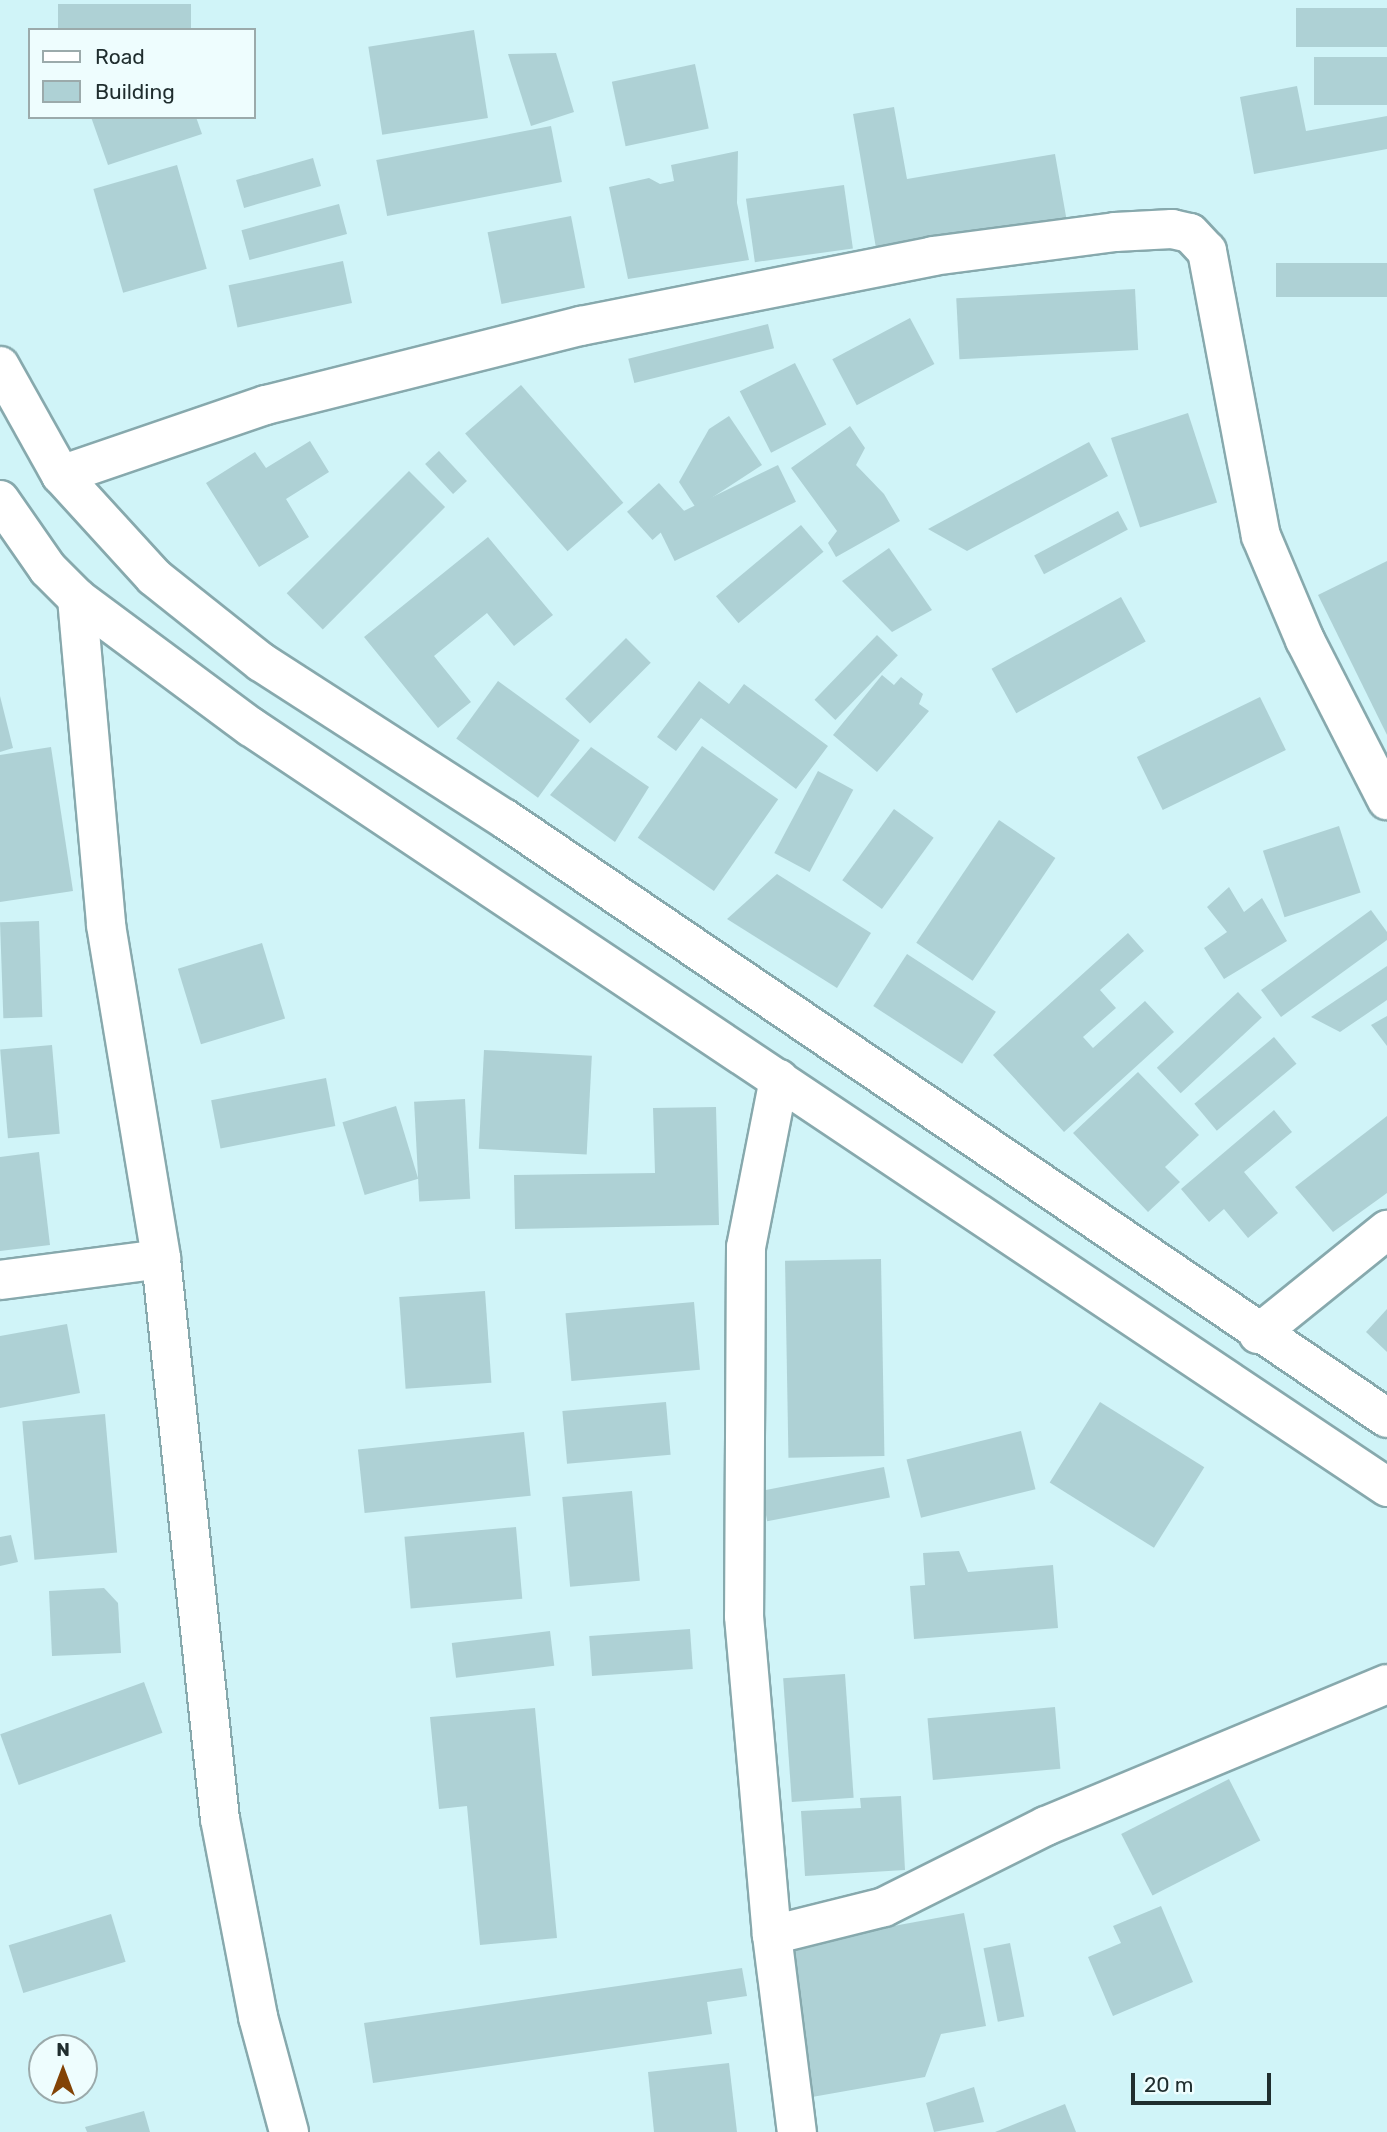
<!DOCTYPE html>
<html>
<head>
<meta charset="utf-8">
<style>
	body { margin:0 }
	#map { position:relative; width:1387px; height:2132px; overflow:hidden; background:#d0f4f8; font-family:Rubik,sans-serif }
	div>[style] { position:absolute }
	.building>* { inset:0; background:#aed1d5; transform-origin:0 0 }
	.roads { filter:drop-shadow(2px 0 #87a9ad) drop-shadow(-2px 0 #87a9ad) drop-shadow(0 2px #87a9ad) drop-shadow(0 -2px #87a9ad) }
	.minor>* { height:38px; margin:-19px; padding:0 19px; transform-origin:19px; border-radius:19px; background:#fff }
	span { translate:-50% -50%; white-space:nowrap; text-align:center; line-height:1.15; -webkit-text-stroke:7px #eefdfe; paint-order:stroke }
	.legend { position:absolute; left:28px; top:28px; width:228px; height:91px; box-sizing:border-box; background:#eefdfe; border:2px solid #9baaab; margin:0; padding:9px 12px; list-style:none; font-size:21px; color:#1f2d2e }
	.legend li { display:flex; align-items:center; gap:14px; height:35px }
	.legend b { width:35px; border:2px solid #9baaab }
	.north { position:absolute; left:28px; top:2034px; width:70px; height:70px; box-sizing:border-box; background:#eefdfe; border:2px solid #9baaab; border-radius:50%; rotate:0deg; font-size:19px; font-weight:700; line-height:28px; text-align:center; color:#1f2d2e }
	.north::after { content:''; display:block; margin:auto; width:24px; height:32px; background:#824306; clip-path:polygon(50% 0,100% 100%,50% 72%,0 100%) }
	.scale { position:absolute; left:1131px; top:2073px; width:140px; height:32px; box-sizing:border-box; border:4px solid #1f2d2e; border-top:0; padding-left:9px; font-size:21px; line-height:24px; white-space:nowrap; color:#1f2d2e; -webkit-text-stroke:5px #eefdfe; paint-order:stroke }
</style>
</head>
<body>
<div id="map">
	<div class="building">
		<i style="left:58px;top:4px;width:133px;height:27px"></i>
		<i style="left:1387px;top:8px;width:39px;height:91px;rotate:90deg"></i>
		<i style="left:474px;top:30px;width:89px;height:107px;rotate:81deg"></i>
		<i style="clip-path:polygon(556px 53px,574px 112px,531px 126px,508px 54px)"></i>
		<i style="left:1387px;top:57px;width:48px;height:73px;rotate:90deg"></i>
		<i style="left:695px;top:64px;width:66px;height:85px;rotate:78deg"></i>
		<i style="clip-path:polygon(1297px 86px,1306px 131px,1387px 116px,1387px 149px,1254px 174px,1240px 97px)"></i>
		<i style="clip-path:polygon(894px 107px,907px 179px,1055px 154px,1067px 222px,877px 254px,853px 114px)"></i>
		<i style="clip-path:polygon(91px 117px,196px 117px,202px 134px,108px 165px)"></i>
		<i style="left:551px;top:126px;width:57px;height:178px;rotate:79deg"></i>
		<i style="clip-path:polygon(738px 151px,737px 203px,749px 260px,628px 279px,609px 187px,649px 178px,660px 184px,674px 181px,671px 165px)"></i>
		<i style="left:313px;top:158px;width:29px;height:80px;rotate:74deg"></i>
		<i style="left:177px;top:165px;width:108px;height:87px;rotate:74deg"></i>
		<i style="left:844px;top:185px;width:64px;height:99px;rotate:82deg"></i>
		<i style="left:339px;top:204px;width:31px;height:101px;rotate:75deg"></i>
		<i style="left:571px;top:216px;width:73px;height:85px;rotate:79deg"></i>
		<i style="left:343px;top:261px;width:43px;height:117px;rotate:78deg"></i>
		<i style="left:1387px;top:263px;width:34px;height:111px;rotate:90deg"></i>
		<i style="left:1135px;top:289px;width:61px;height:179px;rotate:87deg"></i>
		<i style="left:910px;top:318px;width:52px;height:88px;rotate:62deg"></i>
		<i style="left:768px;top:324px;width:25px;height:144px;rotate:76deg"></i>
		<i style="left:795px;top:363px;width:69px;height:62px;rotate:63deg"></i>
		<i style="left:521px;top:385px;width:156px;height:74px;rotate:49deg"></i>
		<i style="left:1188px;top:413px;width:94px;height:81px;rotate:72deg"></i>
		<i style="clip-path:polygon(729px 416px,762px 465px,696px 508px,679px 482px,709px 429px)"></i>
		<i style="clip-path:polygon(850px 426px,865px 448px,856px 465px,884px 494px,900px 521px,836px 557px,828px 543px,837px 531px,791px 468px)"></i>
		<i style="clip-path:polygon(310px 441px,329px 472px,286px 499px,309px 537px,259px 567px,206px 483px,255px 452px,266px 468px)"></i>
		<i style="clip-path:polygon(1089px 442px,1108px 476px,967px 551px,928px 529px)"></i>
		<i style="left:439px;top:451px;width:41px;height:19px;rotate:47deg"></i>
		<i style="left:778px;top:465px;width:41px;height:135px;rotate:64deg"></i>
		<i style="left:409px;top:471px;width:51px;height:173px;rotate:45deg"></i>
		<i style="left:659px;top:483px;width:38px;height:43px;rotate:48deg"></i>
		<i style="left:1118px;top:511px;width:21px;height:95px;rotate:62deg"></i>
		<i style="left:801px;top:525px;width:35px;height:111px;rotate:50deg"></i>
		<i style="clip-path:polygon(488px 537px,553px 615px,514px 646px,487px 613px,434px 656px,471px 702px,438px 728px,364px 637px)"></i>
		<i style="clip-path:polygon(889px 548px,932px 610px,892px 632px,842px 581px)"></i>
		<i style="clip-path:polygon(1387px 561px,1387px 735px,1318px 595px)"></i>
		<i style="left:1121px;top:597px;width:51px;height:148px;rotate:61deg"></i>
		<i style="left:877px;top:635px;width:29px;height:90px;rotate:44deg"></i>
		<i style="left:626px;top:638px;width:35px;height:86px;rotate:45deg"></i>
		<i style="clip-path:polygon(882px 675px,894px 685px,901px 677px,923px 694px,919px 704px,929px 711px,877px 772px,833px 735px)"></i>
		<i style="left:498px;top:681px;width:101px;height:71px;rotate:36deg"></i>
		<i style="clip-path:polygon(699px 681px,729px 704px,744px 684px,828px 746px,796px 789px,701px 718px,676px 751px,657px 737px)"></i>
		<i style="clip-path:polygon(0 696px,13px 748px,0 752px)"></i>
		<i style="left:1260px;top:697px;width:59px;height:137px;rotate:64deg"></i>
		<i style="left:702px;top:746px;width:93px;height:112px;rotate:35deg"></i>
		<i style="clip-path:polygon(51px 747px,73px 891px,0 902px,0 755px)"></i>
		<i style="clip-path:polygon(591px 747px,649px 787px,615px 842px,550px 795px)"></i>
		<i style="left:818px;top:771px;width:40px;height:93px;rotate:28deg"></i>
		<i style="left:894px;top:809px;width:49px;height:88px;rotate:36deg"></i>
		<i style="left:999px;top:820px;width:68px;height:148px;rotate:34deg"></i>
		<i style="left:1339px;top:826px;width:70px;height:80px;rotate:72deg"></i>
		<i style="clip-path:polygon(777px 874px,871px 933px,837px 988px,727px 919px)"></i>
		<i style="clip-path:polygon(1229px 887px,1244px 912px,1262px 898px,1287px 941px,1224px 979px,1204px 948px,1227px 932px,1207px 907px)"></i>
		<i style="clip-path:polygon(1371px 910px,1387px 932px,1387px 940px,1281px 1017px,1261px 990px)"></i>
		<i style="left:39px;top:921px;width:96px;height:39px;rotate:88deg"></i>
		<i style="clip-path:polygon(1128px 933px,1144px 951px,1100px 990px,1116px 1008px,1083px 1037px,1093px 1048px,1145px 1001px,1174px 1032px,1064px 1132px,993px 1055px)"></i>
		<i style="left:262px;top:943px;width:79px;height:88px;rotate:73deg"></i>
		<i style="left:907px;top:954px;width:106px;height:62px;rotate:33deg"></i>
		<i style="clip-path:polygon(1387px 966px,1387px 1000px,1340px 1032px,1311px 1017px)"></i>
		<i style="left:1238px;top:992px;width:35px;height:111px;rotate:47deg"></i>
		<i style="clip-path:polygon(1387px 1016px,1387px 1046px,1371px 1025px)"></i>
		<i style="left:1274px;top:1037px;width:35px;height:104px;rotate:50deg"></i>
		<i style="left:52px;top:1045px;width:89px;height:52px;rotate:85deg"></i>
		<i style="left:484px;top:1050px;width:108px;height:99px;rotate:3deg"></i>
		<i style="clip-path:polygon(1138px 1072px,1199px 1135px,1165px 1167px,1180px 1182px,1148px 1212px,1073px 1133px)"></i>
		<i style="left:326px;top:1078px;width:49px;height:117px;rotate:79deg"></i>
		<i style="left:465px;top:1099px;width:100px;height:51px;rotate:87deg"></i>
		<i style="left:396px;top:1106px;width:76px;height:56px;rotate:73deg"></i>
		<i style="clip-path:polygon(716px 1107px,719px 1225px,515px 1229px,514px 1175px,655px 1173px,653px 1108px)"></i>
		<i style="clip-path:polygon(1274px 1110px,1292px 1132px,1244px 1172px,1278px 1213px,1248px 1238px,1224px 1209px,1209px 1222px,1181px 1189px)"></i>
		<i style="clip-path:polygon(1387px 1116px,1387px 1193px,1333px 1232px,1295px 1187px)"></i>
		<i style="clip-path:polygon(39px 1152px,50px 1245px,0 1251px,0 1157px)"></i>
		<i style="left:881px;top:1259px;width:197px;height:96px;rotate:89deg"></i>
		<i style="left:485px;top:1291px;width:92px;height:86px;rotate:86deg"></i>
		<i style="left:694px;top:1302px;width:68px;height:129px;rotate:85deg"></i>
		<i style="clip-path:polygon(1387px 1309px,1387px 1352px,1366px 1332px)"></i>
		<i style="clip-path:polygon(67px 1324px,80px 1393px,0 1408px,0 1336px)"></i>
		<i style="left:666px;top:1402px;width:53px;height:104px;rotate:85deg"></i>
		<i style="left:1100px;top:1402px;width:123px;height:95px;rotate:32deg"></i>
		<i style="left:105px;top:1414px;width:139px;height:83px;rotate:85deg"></i>
		<i style="left:1021px;top:1431px;width:60px;height:118px;rotate:76deg"></i>
		<i style="left:524px;top:1432px;width:64px;height:167px;rotate:84deg"></i>
		<i style="left:884px;top:1467px;width:31px;height:125px;rotate:79deg"></i>
		<i style="left:632px;top:1491px;width:90px;height:70px;rotate:85deg"></i>
		<i style="left:516px;top:1527px;width:72px;height:112px;rotate:85deg"></i>
		<i style="clip-path:polygon(11px 1535px,18px 1562px,0 1566px,0 1537px)"></i>
		<i style="clip-path:polygon(959px 1551px,968px 1572px,1053px 1565px,1058px 1628px,914px 1639px,910px 1586px,925px 1585px,923px 1553px)"></i>
		<i style="clip-path:polygon(104px 1588px,118px 1603px,121px 1653px,52px 1656px,49px 1591px)"></i>
		<i style="left:690px;top:1629px;width:40px;height:101px;rotate:86deg"></i>
		<i style="left:550px;top:1631px;width:35px;height:99px;rotate:83deg"></i>
		<i style="left:845px;top:1674px;width:124px;height:62px;rotate:86deg"></i>
		<i style="left:144px;top:1682px;width:54px;height:153px;rotate:70deg"></i>
		<i style="left:1055px;top:1707px;width:62px;height:128px;rotate:85deg"></i>
		<i style="clip-path:polygon(535px 1708px,557px 1938px,480px 1945px,467px 1806px,439px 1809px,430px 1717px)"></i>
		<i style="left:1229px;top:1779px;width:69px;height:121px;rotate:63deg"></i>
		<i style="clip-path:polygon(901px 1796px,905px 1870px,805px 1876px,801px 1811px,861px 1808px,860px 1798px)"></i>
		<i style="clip-path:polygon(1161px 1906px,1193px 1982px,1113px 2016px,1088px 1957px,1121px 1943px,1113px 1926px)"></i>
		<i style="clip-path:polygon(964px 1913px,986px 2026px,941px 2034px,925px 2077px,812px 2097px,785px 1946px)"></i>
		<i style="left:111px;top:1914px;width:50px;height:107px;rotate:73deg"></i>
		<i style="left:1010px;top:1943px;width:75px;height:27px;rotate:79deg"></i>
		<i style="clip-path:polygon(742px 1968px,747px 1996px,707px 2002px,712px 2034px,373px 2083px,364px 2023px)"></i>
		<i style="clip-path:polygon(729px 2063px,737px 2132px,654px 2132px,648px 2072px)"></i>
		<i style="clip-path:polygon(974px 2087px,984px 2122px,934px 2132px,926px 2103px)"></i>
		<i style="clip-path:polygon(1065px 2104px,1076px 2132px,995px 2132px)"></i>
		<i style="clip-path:polygon(144px 2111px,150px 2132px,87px 2132px,85px 2127px)"></i>
	</div>
	<div class="roads">
		<div class="minor">
			<i style="left:0;top:366px;width:125px;rotate:60.8deg"></i>
			<i style="left:61px;top:475px;width:138px;rotate:47.6deg"></i>
			<i style="left:154px;top:577px;width:137px;rotate:38.5deg"></i>
			<i style="left:261px;top:662px;width:290px;rotate:32.8deg"></i>
			<i style="left:505px;top:819px;width:1066px;rotate:34.18deg"></i>
			<i style="left:61px;top:475px;width:217px;rotate:-18.9deg"></i>
			<i style="left:266px;top:405px;width:325px;rotate:-14.1deg"></i>
			<i style="left:581px;top:326px;width:359px;rotate:-11.2deg"></i>
			<i style="left:933px;top:256px;width:184px;rotate:-7.5deg"></i>
			<i style="left:1115px;top:232px;width:57px;rotate:-3deg"></i>
			<i style="left:1172px;top:229px;width:18px;rotate:13deg"></i>
			<i style="left:1190px;top:233px;width:25px;rotate:47deg"></i>
			<i style="left:1207px;top:251px;width:290px;rotate:79.3deg"></i>
			<i style="left:1261px;top:536px;width:113px;rotate:67.1deg"></i>
			<i style="left:1305px;top:640px;width:180px;rotate:62.9deg"></i>
			<i style="left:0;top:500px;width:84px;rotate:55.2deg"></i>
			<i style="left:48px;top:569px;width:41px;rotate:45deg"></i>
			<i style="left:77px;top:598px;width:217px;rotate:36.6deg"></i>
			<i style="left:251px;top:727px;width:1367px;rotate:33.78deg"></i>
			<i style="left:77px;top:598px;width:328px;rotate:84.9deg"></i>
			<i style="left:106px;top:925px;width:338px;rotate:80.6deg"></i>
			<i style="left:161px;top:1259px;width:563px;rotate:83.99deg"></i>
			<i style="left:220px;top:1819px;width:202px;rotate:79.1deg"></i>
			<i style="left:258px;top:2017px;width:119px;rotate:74.9deg"></i>
			<i style="left:779px;top:1079px;width:171px;rotate:101.1deg"></i>
			<i style="left:746px;top:1247px;width:369px;rotate:90.3deg"></i>
			<i style="left:744px;top:1616px;width:320px;rotate:85deg"></i>
			<i style="left:772px;top:1935px;width:199px;rotate:82.8deg"></i>
			<i style="left:0;top:1280px;width:162px;rotate:-7.4deg"></i>
			<i style="left:1258px;top:1334px;width:166px;rotate:-38.9deg"></i>
			<i style="left:772px;top:1935px;width:115px;rotate:-14deg"></i>
			<i style="left:884px;top:1907px;width:181px;rotate:-26.6deg"></i>
			<i style="left:1046px;top:1826px;width:369px;rotate:-22.6deg"></i>
		</div>
	</div>
	<ul class="legend">
	<li><b style="height:9px;background:#fff"></b>Road</li>
	<li><b style="height:19px;background:#aed1d5"></b>Building</li>
	</ul>
	<div class="north">N</div>
	<div class="scale">20 m</div>
</div>
</body>
</html>
